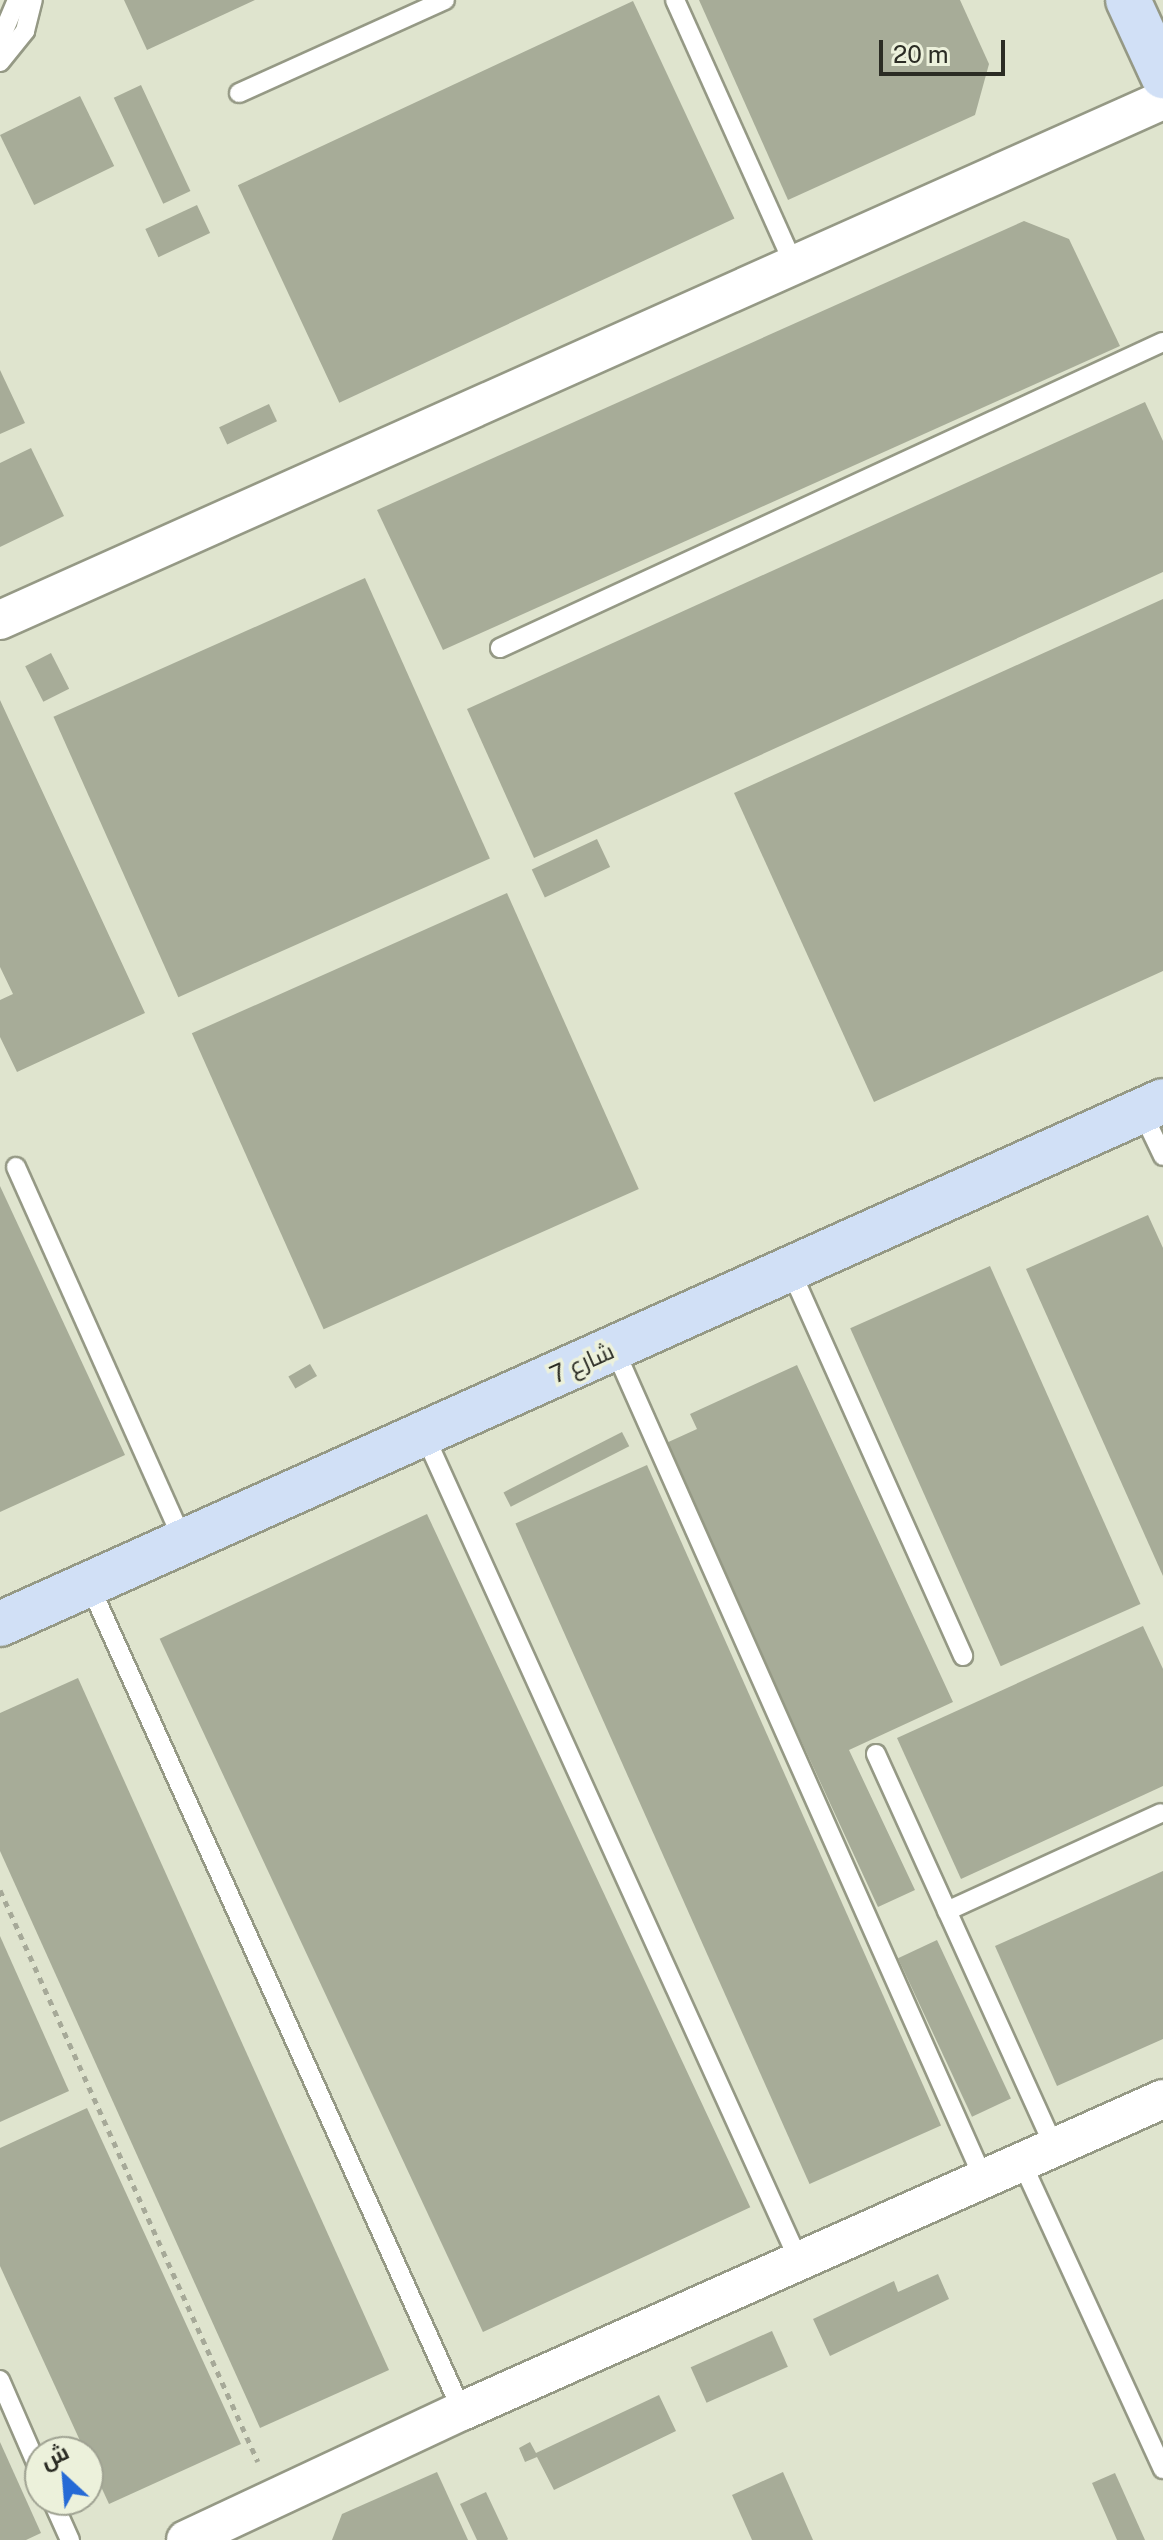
<!DOCTYPE html>
<html>
<head>
<meta charset="utf-8">
<style>
	body { margin:0 }
	#map { position:relative; width:1163px; height:2540px; overflow:hidden; background:#dfe4ce; font-family:"Public Sans",Cairo,sans-serif }
	div>[style] { position:absolute }
	.building>* { inset:0; background:#a7ac98; transform-origin:0 0 }
	.path>* { height:5px; margin-top:-2.5px; transform-origin:0; background:repeating-linear-gradient(90deg,#a6a998 0 6px,transparent 0 12px) }
	.roads { filter:drop-shadow(2px 0 #959985) drop-shadow(-2px 0 #959985) drop-shadow(0 2px #959985) drop-shadow(0 -2px #959985) }
	.lane>* { height:18px; margin:-9px; padding:0 9px; transform-origin:9px; border-radius:9px; background:#fff }
	.street>* { height:38px; margin:-19px; padding:0 19px; transform-origin:19px; border-radius:19px; background:#fff }
	.secondary>* { height:44px; margin:-22px; padding:0 22px; transform-origin:22px; border-radius:22px; background:#d1e0f6 }
	span { translate:-50% -50%; white-space:nowrap; text-align:center; line-height:1.15; -webkit-text-stroke:7px #ecf1db; paint-order:stroke }
	.street-label { font-size:24px; color:#2b2c24 }
	.north { position:absolute; left:24px; top:2436px; width:80px; height:80px; box-sizing:border-box; background:#ecf1db; border:2px solid #9fa292; border-radius:50%; rotate:334deg; font-size:22px; font-weight:700; line-height:32px; text-align:center; color:#2b2c24 }
	.north::after { content:''; display:block; margin:auto; width:28px; height:36px; background:#256ad6; clip-path:polygon(50% 0,100% 100%,50% 72%,0 100%) }
	.scale { position:absolute; left:879px; top:40px; width:126px; height:36px; box-sizing:border-box; border:4px solid #2b2c24; border-top:0; padding-left:10px; font-size:24px; line-height:28px; white-space:nowrap; color:#2b2c24; -webkit-text-stroke:6px #ecf1db; paint-order:stroke }
</style>
</head>
<body>
<div id="map">
	<div class="building">
		<i style="clip-path:polygon(124px 0,255px 0,147px 50px)"></i>
		<i style="clip-path:polygon(699px 0,960px 0,989px 64px,975px 115px,788px 200px)"></i>
		<i style="left:633px;top:1px;width:240px;height:436px;rotate:65deg"></i>
		<i style="left:141px;top:85px;width:117px;height:30px;rotate:65deg"></i>
		<i style="left:80px;top:96px;width:78px;height:89px;rotate:64deg"></i>
		<i style="left:197px;top:205px;width:31px;height:57px;rotate:65deg"></i>
		<i style="clip-path:polygon(1024px 221px,1069px 239px,1120px 346px,443px 650px,377px 510px)"></i>
		<i style="clip-path:polygon(0 370px,25px 423px,0 434px)"></i>
		<i style="clip-path:polygon(1145px 402px,1163px 441px,1163px 572px,534px 858px,467px 709px)"></i>
		<i style="left:269px;top:404px;width:19px;height:55px;rotate:65deg"></i>
		<i style="clip-path:polygon(31px 448px,64px 516px,0 547px,0 463px)"></i>
		<i style="left:365px;top:578px;width:307px;height:341px;rotate:66deg"></i>
		<i style="clip-path:polygon(1163px 599px,1163px 971px,874px 1102px,734px 793px)"></i>
		<i style="left:51px;top:653px;width:40px;height:29px;rotate:63deg"></i>
		<i style="clip-path:polygon(0 700px,145px 1013px,17px 1072px,0 1037px,0 1000px,13px 994px,0 967px)"></i>
		<i style="left:597px;top:839px;width:31px;height:72px;rotate:65deg"></i>
		<i style="left:507px;top:893px;width:324px;height:345px;rotate:66deg"></i>
		<i style="clip-path:polygon(0 1186px,125px 1455px,0 1512px)"></i>
		<i style="clip-path:polygon(1148px 1215px,1163px 1248px,1163px 1576px,1026px 1269px)"></i>
		<i style="left:990px;top:1266px;width:370px;height:153px;rotate:66deg"></i>
		<i style="left:310px;top:1364px;width:14px;height:25px;rotate:60deg"></i>
		<i style="clip-path:polygon(797px 1365px,953px 1702px,849px 1750px,915px 1890px,878px 1907px,664px 1444px,697px 1429px,690px 1414px)"></i>
		<i style="left:622px;top:1432px;width:16px;height:133px;rotate:63deg"></i>
		<i style="left:647px;top:1465px;width:723px;height:144px;rotate:66deg"></i>
		<i style="left:427px;top:1514px;width:765px;height:295px;rotate:65deg"></i>
		<i style="clip-path:polygon(1143px 1626px,1163px 1669px,1163px 1786px,961px 1879px,897px 1738px)"></i>
		<i style="clip-path:polygon(78px 1678px,389px 2370px,260px 2428px,0 1851px,0 1713px)"></i>
		<i style="clip-path:polygon(1163px 1871px,1163px 2039px,1057px 2086px,995px 1946px)"></i>
		<i style="clip-path:polygon(0 1936px,69px 2091px,0 2122px)"></i>
		<i style="left:937px;top:1940px;width:175px;height:43px;rotate:65deg"></i>
		<i style="clip-path:polygon(87px 2108px,241px 2444px,109px 2504px,0 2266px,0 2148px)"></i>
		<i style="clip-path:polygon(938px 2274px,949px 2299px,830px 2356px,813px 2319px,894px 2281px,898px 2292px)"></i>
		<i style="left:772px;top:2331px;width:39px;height:89px;rotate:66deg"></i>
		<i style="clip-path:polygon(659px 2395px,676px 2431px,554px 2490px,537px 2457px,525px 2462px,519px 2448px,530px 2442px,536px 2453px)"></i>
		<i style="clip-path:polygon(0 2442px,41px 2533px,26px 2540px,0 2540px)"></i>
		<i style="clip-path:polygon(437px 2472px,468px 2540px,332px 2540px,342px 2514px)"></i>
		<i style="clip-path:polygon(783px 2472px,813px 2540px,752px 2540px,732px 2495px)"></i>
		<i style="clip-path:polygon(1115px 2473px,1145px 2540px,1117px 2540px,1092px 2483px)"></i>
		<i style="clip-path:polygon(486px 2492px,508px 2539px,507px 2540px,477px 2540px,460px 2504px)"></i>
	</div>
	<div class="path">
		<i style="left:0;top:1890px;width:627px;rotate:65.72deg"></i>
	</div>
	<div class="roads">
		<div class="lane">
			<i style="left:675px;top:0;width:290px;rotate:65.8deg"></i>
			<i style="left:0;top:40px;width:43px;rotate:-67deg"></i>
			<i style="left:0;top:62px;width:40px;rotate:-51deg"></i>
			<i style="left:25px;top:31px;width:32px;rotate:-76deg"></i>
			<i style="left:239px;top:93px;width:226px;rotate:-24.3deg"></i>
			<i style="left:500px;top:648px;width:730px;rotate:-24.78deg"></i>
			<i style="left:1141px;top:1110px;width:51px;rotate:64.4deg"></i>
			<i style="left:16px;top:1167px;width:411px;rotate:65.9deg"></i>
			<i style="left:790px;top:1269px;width:424px;rotate:65.9deg"></i>
			<i style="left:614px;top:1348px;width:911px;rotate:66.02deg"></i>
			<i style="left:424px;top:1434px;width:910px;rotate:65.6deg"></i>
			<i style="left:89px;top:1584px;width:907px;rotate:65.72deg"></i>
			<i style="left:876px;top:1754px;width:433px;rotate:65.6deg"></i>
			<i style="left:947px;top:1911px;width:235px;rotate:-24.6deg"></i>
			<i style="left:1022px;top:2163px;width:337px;rotate:65.3deg"></i>
			<i style="left:0;top:2380px;width:100px;rotate:66.5deg"></i>
			<i style="left:52px;top:2500px;width:44px;rotate:65.8deg"></i>
		</div>
		<div class="street">
			<i style="left:0;top:620px;width:1274px;rotate:-24.09deg"></i>
			<i style="left:186px;top:2540px;width:305px;rotate:-25.1deg"></i>
			<i style="left:462px;top:2411px;width:767px;rotate:-23.99deg"></i>
		</div>
		<div class="secondary">
			<i style="left:1128px;top:0;width:84px;rotate:65.3deg"></i>
			<i style="left:0;top:1624px;width:1275px;rotate:-24.21deg"></i>
		</div>
	</div>
	<div class="street-label">
		<span style="left:582px;top:1363px;rotate:-24deg">شارع 7</span>
	</div>
	<div class="north">ش</div>
	<div class="scale">20 m</div>
</div>
</body>
</html>
